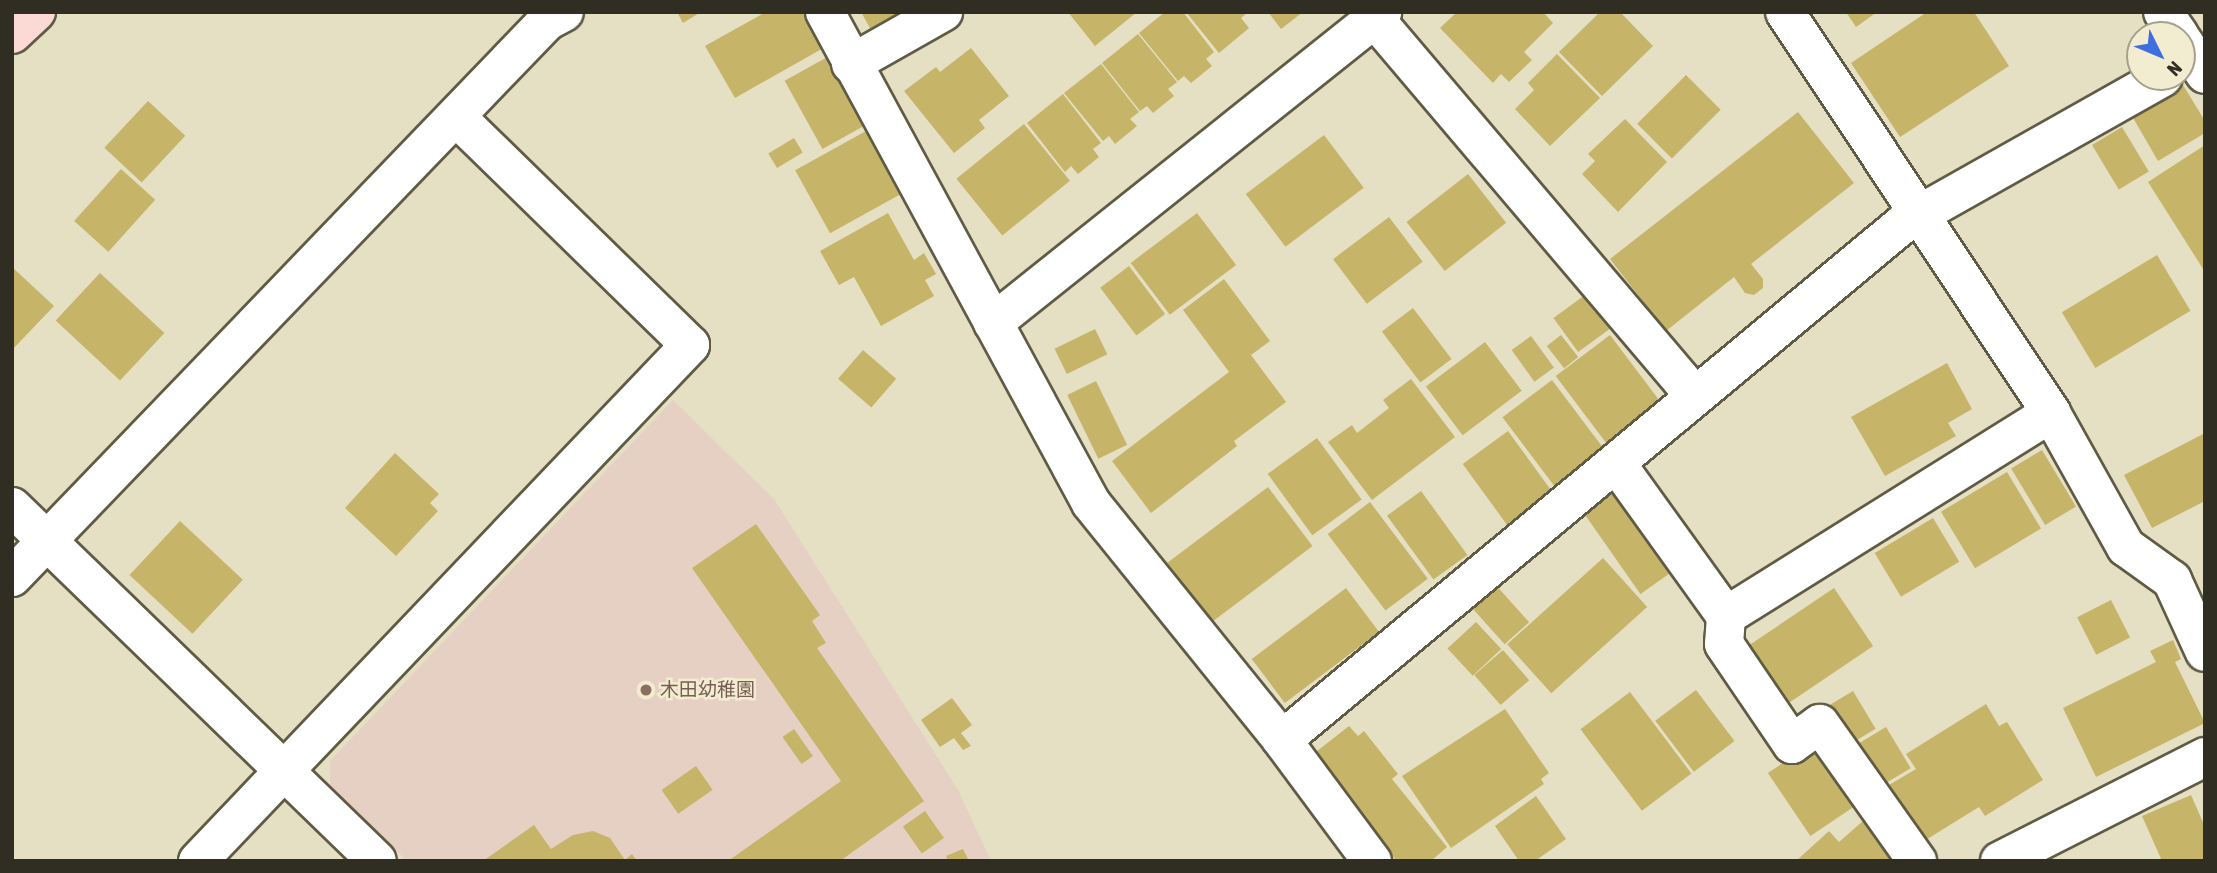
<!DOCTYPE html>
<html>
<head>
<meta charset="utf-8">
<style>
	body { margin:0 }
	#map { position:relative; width:2217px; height:873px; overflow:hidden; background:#e5dfc4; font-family:"Asap Condensed","Noto Sans JP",sans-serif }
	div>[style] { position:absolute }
	.education>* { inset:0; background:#e6d0c3 }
	.building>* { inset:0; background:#c6b568; transform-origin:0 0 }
	.roads { filter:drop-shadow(2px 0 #605b44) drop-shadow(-2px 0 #605b44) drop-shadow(0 2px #605b44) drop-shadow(0 -2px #605b44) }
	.street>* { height:38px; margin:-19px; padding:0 19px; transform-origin:19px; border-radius:19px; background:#fff }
	.secondary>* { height:38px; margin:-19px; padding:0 19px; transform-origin:19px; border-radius:19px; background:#fbdad5 }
	.dots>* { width:19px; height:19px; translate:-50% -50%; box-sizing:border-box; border:4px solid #f2ecd1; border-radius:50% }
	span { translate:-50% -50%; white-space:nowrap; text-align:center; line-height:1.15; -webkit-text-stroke:5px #f2ecd1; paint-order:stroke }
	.education-label { font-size:19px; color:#785e54 }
	.left { translate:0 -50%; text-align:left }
	.frame { position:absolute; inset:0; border:14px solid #302e23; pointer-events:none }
	.north { position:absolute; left:2126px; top:21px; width:70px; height:70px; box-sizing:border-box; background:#f2ecd1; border:2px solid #a4a08b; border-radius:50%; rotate:133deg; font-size:19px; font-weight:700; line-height:28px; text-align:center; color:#302e23 }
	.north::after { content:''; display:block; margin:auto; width:24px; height:32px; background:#3f6edf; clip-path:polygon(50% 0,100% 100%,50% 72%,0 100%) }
</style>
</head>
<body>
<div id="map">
	<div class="education">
		<i style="clip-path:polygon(673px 400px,774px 499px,958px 790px,991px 861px,407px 861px,330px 785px,330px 761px)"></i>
	</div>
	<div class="building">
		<i style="clip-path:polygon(677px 12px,701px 12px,683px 23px)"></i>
		<i style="clip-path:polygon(766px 12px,808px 12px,827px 46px,735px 98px,705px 46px)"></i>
		<i style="clip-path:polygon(861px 12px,903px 12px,871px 30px)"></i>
		<i style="clip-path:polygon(1068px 12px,1137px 12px,1095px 46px)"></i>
		<i style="clip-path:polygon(1165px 12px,1183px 12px,1214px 52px,1206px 59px,1212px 66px,1191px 83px,1184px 76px,1178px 81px,1139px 33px)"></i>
		<i style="clip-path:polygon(1186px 12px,1248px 12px,1241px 18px,1249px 28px,1219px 53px)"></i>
		<i style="clip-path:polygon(1268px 12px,1303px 12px,1281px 29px)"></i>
		<i style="clip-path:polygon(1457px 12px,1543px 12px,1553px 23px,1524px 52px,1532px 60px,1509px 82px,1501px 74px,1493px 83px,1440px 28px)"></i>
		<i style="clip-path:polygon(1600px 12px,1620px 12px,1653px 46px,1602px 96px,1559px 52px)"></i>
		<i style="clip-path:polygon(1846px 12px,1877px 12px,1856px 27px)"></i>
		<i style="clip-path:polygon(1927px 12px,1974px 12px,2009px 66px,1900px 137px,1851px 63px)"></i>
		<i style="clip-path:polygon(1138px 34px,1177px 82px,1168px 89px,1174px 96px,1153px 113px,1147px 106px,1140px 111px,1102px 63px)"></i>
		<i style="clip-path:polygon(971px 48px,1009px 96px,979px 120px,985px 128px,954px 153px,904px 91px,936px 67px,940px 72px)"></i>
		<i style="clip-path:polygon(1557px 54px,1600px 98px,1550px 146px,1515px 109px,1534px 90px,1528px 83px)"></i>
		<i style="left:831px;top:55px;width:78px;height:53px;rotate:61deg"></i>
		<i style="clip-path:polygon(1101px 64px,1139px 112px,1130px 119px,1137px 126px,1115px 144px,1109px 136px,1103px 141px,1064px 93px)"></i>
		<i style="left:1686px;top:75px;width:49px;height:69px;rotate:45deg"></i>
		<i style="clip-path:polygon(2183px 85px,2205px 121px,2205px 133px,2158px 161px,2132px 116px)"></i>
		<i style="clip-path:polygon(1063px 94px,1101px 143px,1093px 149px,1099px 157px,1078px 174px,1071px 166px,1065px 172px,1027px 123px)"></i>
		<i style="left:148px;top:101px;width:51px;height:64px;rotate:43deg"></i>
		<i style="clip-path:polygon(1798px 112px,1854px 183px,1751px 264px,1763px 279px,1763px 288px,1754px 295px,1745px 293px,1734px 277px,1666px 331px,1610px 259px)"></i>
		<i style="clip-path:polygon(1625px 119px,1667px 162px,1618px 212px,1582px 174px,1595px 161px,1588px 154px)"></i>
		<i style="left:1024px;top:124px;width:73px;height:87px;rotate:51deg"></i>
		<i style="left:2122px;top:127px;width:52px;height:35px;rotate:59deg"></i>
		<i style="left:866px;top:131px;width:72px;height:81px;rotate:61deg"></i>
		<i style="left:1324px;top:135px;width:66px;height:98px;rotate:53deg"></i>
		<i style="left:794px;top:138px;width:17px;height:30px;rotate:59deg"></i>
		<i style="clip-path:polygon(2205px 145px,2205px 272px,2148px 182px)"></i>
		<i style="left:121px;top:169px;width:46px;height:70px;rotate:42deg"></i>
		<i style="left:1468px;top:174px;width:62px;height:78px;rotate:52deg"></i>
		<i style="clip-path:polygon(888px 213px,914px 260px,924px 253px,936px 274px,925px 280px,934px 296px,881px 326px,854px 277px,839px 285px,820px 251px)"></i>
		<i style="left:1197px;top:213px;width:65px;height:83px;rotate:53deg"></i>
		<i style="left:1389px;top:217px;width:56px;height:70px;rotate:53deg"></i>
		<i style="left:2157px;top:255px;width:65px;height:111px;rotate:59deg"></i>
		<i style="left:1129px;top:266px;width:60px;height:36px;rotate:53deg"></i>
		<i style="clip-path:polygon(12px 267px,54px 306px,12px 350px)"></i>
		<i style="left:100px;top:273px;width:88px;height:65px;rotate:43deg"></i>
		<i style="clip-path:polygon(1224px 279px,1270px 341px,1251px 355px,1286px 402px,1234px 441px,1237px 446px,1151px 513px,1112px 461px,1229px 372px,1183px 310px)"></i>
		<i style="left:1585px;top:295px;width:42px;height:39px;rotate:54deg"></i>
		<i style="left:1413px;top:308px;width:64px;height:39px;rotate:53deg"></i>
		<i style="left:1095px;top:329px;width:28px;height:45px;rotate:64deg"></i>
		<i style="left:1561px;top:335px;width:28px;height:18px;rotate:52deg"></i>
		<i style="left:1610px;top:335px;width:88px;height:68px;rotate:53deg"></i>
		<i style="left:1531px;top:336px;width:39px;height:24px;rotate:54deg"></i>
		<i style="left:1485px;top:342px;width:61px;height:74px;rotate:53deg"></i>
		<i style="left:863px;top:350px;width:44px;height:38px;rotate:41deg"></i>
		<i style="clip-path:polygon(1947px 363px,1972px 409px,1948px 423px,1956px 436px,1885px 476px,1851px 417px)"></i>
		<i style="clip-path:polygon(1411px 379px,1455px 437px,1372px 500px,1328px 442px,1352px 425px,1357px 433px,1389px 408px,1383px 400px)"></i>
		<i style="left:1552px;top:380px;width:93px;height:62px;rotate:53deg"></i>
		<i style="left:1096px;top:381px;width:71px;height:32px;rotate:64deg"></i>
		<i style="left:1508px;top:431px;width:81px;height:56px;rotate:54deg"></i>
		<i style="clip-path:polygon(2205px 433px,2205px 501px,2152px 528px,2124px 475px)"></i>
		<i style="left:1317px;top:438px;width:76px;height:61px;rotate:54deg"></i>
		<i style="left:2042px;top:450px;width:66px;height:36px;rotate:59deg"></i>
		<i style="clip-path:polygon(395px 453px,439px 494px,430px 503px,438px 511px,396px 556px,345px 508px)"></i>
		<i style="left:2007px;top:472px;width:66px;height:77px;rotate:59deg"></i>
		<i style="left:1614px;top:483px;width:106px;height:42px;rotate:55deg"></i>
		<i style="left:1268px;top:487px;width:74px;height:126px;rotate:53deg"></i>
		<i style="left:1421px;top:491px;width:79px;height:42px;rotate:54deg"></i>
		<i style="left:1370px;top:502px;width:96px;height:53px;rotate:53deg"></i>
		<i style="left:1933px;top:518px;width:51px;height:68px;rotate:59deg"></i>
		<i style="left:180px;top:521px;width:86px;height:74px;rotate:43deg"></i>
		<i style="clip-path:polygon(756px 524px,820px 615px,812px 621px,826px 643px,817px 648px,924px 801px,840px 861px,728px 861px,841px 781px,692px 568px)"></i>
		<i style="left:1603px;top:558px;width:66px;height:129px;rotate:48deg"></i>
		<i style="left:1493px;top:582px;width:54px;height:33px;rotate:48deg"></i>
		<i style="left:1346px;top:588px;width:55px;height:118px;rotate:53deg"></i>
		<i style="left:1834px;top:588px;width:70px;height:115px;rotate:56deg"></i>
		<i style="left:2111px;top:600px;width:42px;height:38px;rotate:63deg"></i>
		<i style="left:1476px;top:622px;width:37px;height:39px;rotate:47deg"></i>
		<i style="clip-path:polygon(2173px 640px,2181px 659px,2175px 662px,2205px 723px,2096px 777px,2063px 708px,2156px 662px,2150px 651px)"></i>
		<i style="left:1503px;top:650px;width:40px;height:38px;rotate:49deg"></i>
		<i style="left:1696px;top:690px;width:64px;height:51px;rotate:53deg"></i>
		<i style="left:1853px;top:691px;width:44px;height:33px;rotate:59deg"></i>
		<i style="left:1630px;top:692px;width:102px;height:62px;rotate:53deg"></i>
		<i style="clip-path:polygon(952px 698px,972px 725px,961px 733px,971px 746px,963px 750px,954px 738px,940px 747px,921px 720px)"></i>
		<i style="clip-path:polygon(1986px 704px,1999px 726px,2007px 722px,2043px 780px,1985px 816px,1979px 807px,1924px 841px,1889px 785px,1916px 769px,1906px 754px)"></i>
		<i style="clip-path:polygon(1505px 709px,1549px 773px,1541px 779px,1544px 784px,1451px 848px,1402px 776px)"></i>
		<i style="clip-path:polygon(1349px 726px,1358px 736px,1364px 731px,1398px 774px,1392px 779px,1447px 847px,1431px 861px,1397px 861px,1312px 755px)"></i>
		<i style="left:1886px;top:727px;width:48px;height:31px;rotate:59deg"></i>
		<i style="left:794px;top:729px;width:33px;height:14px;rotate:55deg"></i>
		<i style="left:1811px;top:744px;width:76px;height:52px;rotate:56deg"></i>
		<i style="left:696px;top:766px;width:29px;height:42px;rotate:55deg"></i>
		<i style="clip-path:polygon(2191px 795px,2205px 827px,2205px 861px,2162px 861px,2142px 816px)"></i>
		<i style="clip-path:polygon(1536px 796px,1566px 839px,1535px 861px,1519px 861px,1495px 826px)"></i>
		<i style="left:925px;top:811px;width:33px;height:27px;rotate:55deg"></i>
		<i style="clip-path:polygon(1863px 821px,1899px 861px,1796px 861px,1829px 831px,1839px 842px)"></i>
		<i style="clip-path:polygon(534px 825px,551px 849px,573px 835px,593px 831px,610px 838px,625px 860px,632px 854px,637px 861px,483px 861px)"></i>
		<i style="clip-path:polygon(963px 849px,969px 861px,948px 861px,946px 856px)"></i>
	</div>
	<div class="roads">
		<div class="street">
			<i style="left:825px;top:12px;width:558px;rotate:61.55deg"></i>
			<i style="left:1091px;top:503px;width:304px;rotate:51.1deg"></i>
			<i style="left:1282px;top:740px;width:151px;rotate:53.4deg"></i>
			<i style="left:1369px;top:12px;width:504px;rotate:49.67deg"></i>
			<i style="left:1785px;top:12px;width:481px;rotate:56.4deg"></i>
			<i style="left:2051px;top:413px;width:154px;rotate:60.8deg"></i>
			<i style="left:2126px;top:547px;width:57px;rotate:35.7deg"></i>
			<i style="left:2172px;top:580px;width:79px;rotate:65.4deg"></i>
			<i style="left:2163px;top:12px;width:28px;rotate:55deg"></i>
			<i style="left:2182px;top:40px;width:41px;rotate:55.9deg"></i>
			<i style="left:851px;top:64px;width:106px;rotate:-29.5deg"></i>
			<i style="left:993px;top:323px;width:498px;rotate:-38.6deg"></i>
			<i style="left:1616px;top:463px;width:188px;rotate:54.3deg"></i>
			<i style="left:1726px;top:616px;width:383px;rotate:-32deg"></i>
			<i style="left:12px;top:507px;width:508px;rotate:44.12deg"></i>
			<i style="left:12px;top:577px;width:772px;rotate:-46.1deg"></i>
			<i style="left:547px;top:21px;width:19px;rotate:-28deg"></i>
			<i style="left:1726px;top:616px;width:28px;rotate:94deg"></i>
			<i style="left:1724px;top:644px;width:121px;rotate:55.8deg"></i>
			<i style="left:1792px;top:744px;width:34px;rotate:-36deg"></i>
			<i style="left:1820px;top:724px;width:168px;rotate:54.7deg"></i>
			<i style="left:1282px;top:740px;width:809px;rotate:-39.73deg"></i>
			<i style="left:1904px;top:223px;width:297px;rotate:-29.4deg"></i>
			<i style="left:198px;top:861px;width:713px;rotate:-46.36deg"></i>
			<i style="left:690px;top:345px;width:327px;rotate:-135.7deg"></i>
			<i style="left:2000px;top:861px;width:230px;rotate:-26.9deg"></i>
		</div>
		<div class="secondary">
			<i style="left:12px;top:34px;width:33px;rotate:-43deg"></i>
		</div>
	</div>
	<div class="dots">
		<i style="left:646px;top:690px;background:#8d6e63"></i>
	</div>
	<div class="education-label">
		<span class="left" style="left:660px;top:690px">木田幼稚園</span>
	</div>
	<div class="frame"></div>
	<div class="north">N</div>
</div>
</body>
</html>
